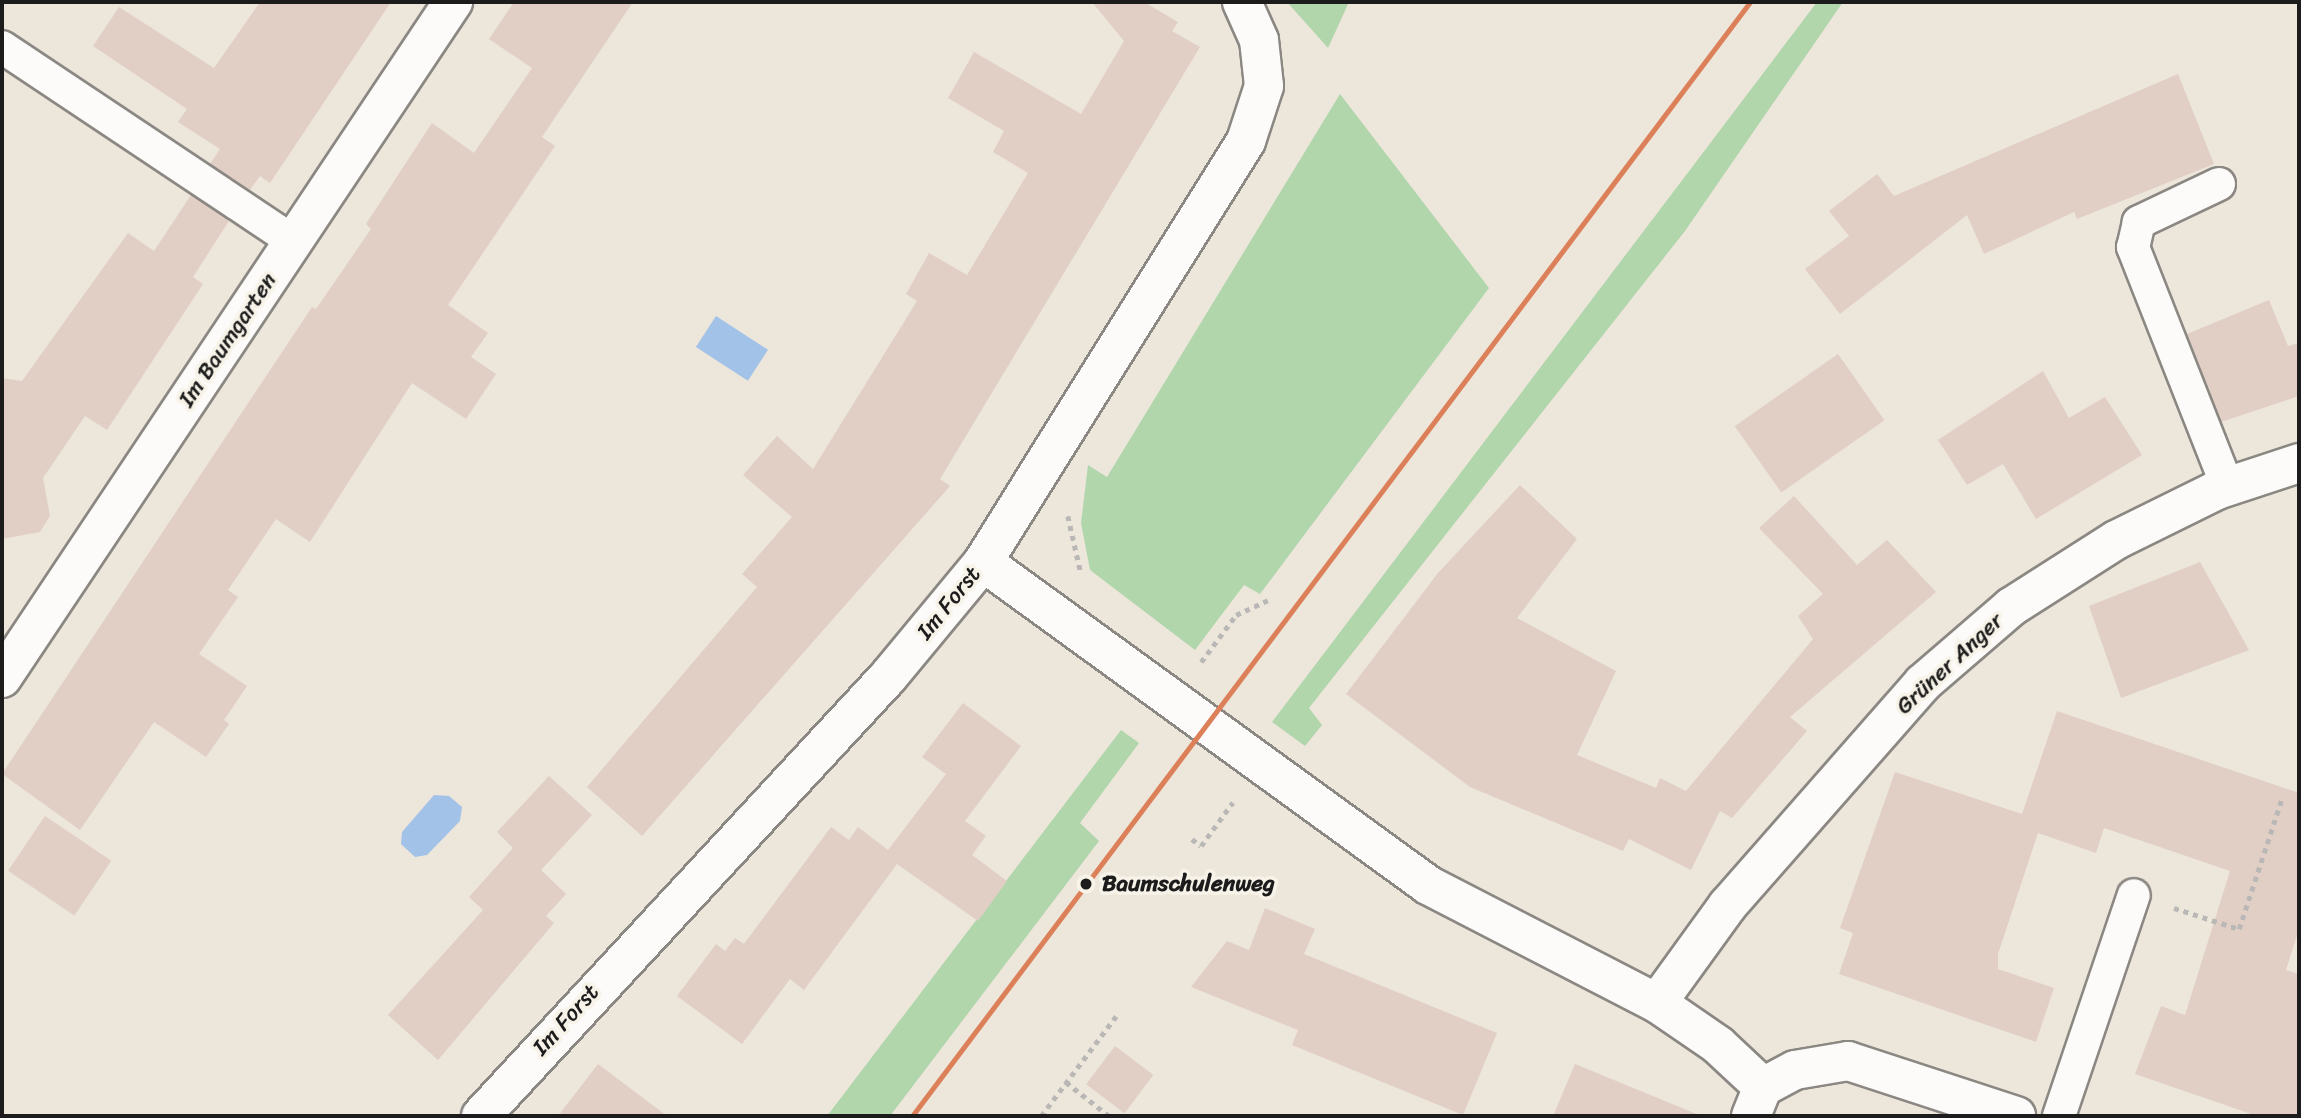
<!DOCTYPE html>
<html>
<head>
<meta charset="utf-8">
<style>
	body { margin:0 }
	#map { position:relative; width:2301px; height:1118px; overflow:hidden; background:#ede6db; font-family:Sriracha,sans-serif }
	div>[style] { position:absolute }
	.green>* { inset:0; background:#b1d6ac }
	.water>* { inset:0; background:#a3c2e8; transform-origin:0 0 }
	.building>* { inset:0; background:#e1cfc6; transform-origin:0 0 }
	.path>* { height:4.5px; margin-top:-2.25px; transform-origin:0; background:repeating-linear-gradient(90deg,#b9b8b6 0 5px,transparent 0 10px) }
	.roads { filter:drop-shadow(2px 0 #8b8782) drop-shadow(-2px 0 #8b8782) drop-shadow(0 2px #8b8782) drop-shadow(0 -2px #8b8782) }
	.service>* { height:32px; margin:-16px; padding:0 16px; transform-origin:16px; border-radius:16px; background:#fcfbfa }
	.minor>* { height:38px; margin:-19px; padding:0 19px; transform-origin:19px; border-radius:19px; background:#fcfbfa }
	.tram-1>* { height:5px; margin:-2.5px; padding:0 2.5px; transform-origin:2.5px; border-radius:2.5px; background:#dc8059 }
	.dots>* { width:19px; height:19px; translate:-50% -50%; box-sizing:border-box; border:4px solid #f7f3e8; border-radius:50% }
	span { translate:-50% -50%; white-space:nowrap; text-align:center; line-height:1.15; -webkit-text-stroke:7px #f7f3e8; paint-order:stroke }
	.street-label { font-size:23px; color:#1c1c1c }
	.stop-label { font-size:23px; color:#1c1c1c; font-weight:700 }
	.left { translate:0 -50%; text-align:left }
	.frame { position:absolute; inset:0; border:4px solid #1c1c1c; pointer-events:none }
</style>
</head>
<body>
<div id="map">
	<div class="green">
		<i style="clip-path:polygon(1287px 2px,1349px 2px,1328px 48px)"></i>
		<i style="clip-path:polygon(1817px 2px,1843px 2px,1685px 231px,1309px 708px,1322px 725px,1305px 746px,1272px 722px)"></i>
		<i style="clip-path:polygon(1340px 94px,1489px 288px,1260px 594px,1244px 585px,1195px 650px,1090px 570px,1081px 523px,1088px 465px,1107px 477px)"></i>
		<i style="clip-path:polygon(1121px 730px,1139px 743px,1080px 823px,1099px 841px,890px 1116px,827px 1116px)"></i>
	</div>
	<div class="water">
		<i style="left:716px;top:316px;width:62px;height:37px;rotate:33deg"></i>
		<i style="clip-path:polygon(434px 795px,449px 796px,462px 807px,460px 821px,427px 855px,415px 857px,401px 844px,402px 832px)"></i>
	</div>
	<div class="building">
		<i style="clip-path:polygon(260px 2px,391px 2px,270px 183px,260px 176px,250px 190px,210px 164px,220px 149px,178px 122px,187px 109px,93px 46px,119px 7px,214px 68px)"></i>
		<i style="clip-path:polygon(514px 2px,633px 2px,542px 137px,555px 146px,448px 305px,488px 333px,471px 357px,496px 374px,466px 419px,412px 383px,310px 542px,276px 519px,228px 590px,238px 597px,199px 654px,247px 686px,224px 720px,229px 724px,206px 757px,154px 722px,80px 830px,2px 774px,312px 307px,316px 309px,371px 229px,366px 224px,432px 123px,474px 153px,532px 68px,489px 39px)"></i>
		<i style="clip-path:polygon(1092px 2px,1144px 2px,1178px 22px,1172px 31px,1200px 47px,940px 479px,950px 486px,642px 836px,587px 787px,757px 587px,742px 574px,792px 517px,743px 475px,777px 436px,813px 469px,917px 301px,906px 294px,929px 253px,967px 275px,1028px 173px,993px 152px,1004px 131px,948px 98px,974px 52px,1081px 114px,1124px 41px)"></i>
		<i style="clip-path:polygon(2178px 74px,2214px 164px,2077px 219px,2074px 212px,1984px 254px,1967px 215px,1840px 314px,1805px 269px,1849px 236px,1829px 211px,1877px 174px,1894px 196px)"></i>
		<i style="clip-path:polygon(191px 195px,229px 221px,193px 277px,203px 284px,107px 430px,85px 416px,43px 478px,50px 516px,40px 532px,2px 539px,2px 378px,22px 381px,128px 233px,154px 251px)"></i>
		<i style="clip-path:polygon(2269px 300px,2288px 346px,2299px 343px,2299px 396px,2221px 422px,2187px 334px)"></i>
		<i style="left:1838px;top:354px;width:81px;height:126px;rotate:55deg"></i>
		<i style="clip-path:polygon(2043px 371px,2069px 418px,2105px 397px,2142px 455px,2036px 519px,2003px 464px,1967px 485px,1938px 440px)"></i>
		<i style="clip-path:polygon(1520px 485px,1577px 539px,1517px 618px,1616px 671px,1577px 755px,1656px 788px,1660px 778px,1686px 791px,1813px 639px,1798px 616px,1823px 594px,1759px 528px,1794px 496px,1857px 565px,1887px 540px,1936px 592px,1790px 717px,1807px 731px,1732px 818px,1720px 811px,1691px 870px,1629px 839px,1623px 851px,1470px 787px,1346px 694px,1438px 573px)"></i>
		<i style="clip-path:polygon(2200px 562px,2249px 650px,2121px 698px,2089px 606px)"></i>
		<i style="clip-path:polygon(963px 703px,1021px 746px,965px 821px,986px 836px,972px 855px,1007px 881px,978px 921px,897px 864px,804px 990px,790px 979px,742px 1044px,677px 996px,716px 944px,725px 951px,735px 938px,744px 944px,831px 827px,849px 840px,858px 827px,888px 850px,946px 774px,922px 757px)"></i>
		<i style="clip-path:polygon(2057px 711px,2299px 793px,2299px 929px,2286px 970px,2299px 974px,2299px 1116px,2257px 1116px,2135px 1074px,2161px 1006px,2185px 1015px,2230px 871px,2104px 828px,2096px 853px,2038px 833px,1998px 954px,1998px 969px,2054px 988px,2036px 1042px,1839px 974px,1853px 933px,1840px 928px,1895px 772px,2022px 814px)"></i>
		<i style="clip-path:polygon(549px 776px,592px 815px,541px 870px,566px 894px,546px 916px,554px 923px,438px 1060px,388px 1015px,483px 910px,469px 897px,513px 848px,497px 832px)"></i>
		<i style="left:45px;top:816px;width:80px;height:66px;rotate:34deg"></i>
		<i style="clip-path:polygon(1265px 908px,1315px 929px,1304px 954px,1497px 1033px,1463px 1115px,1292px 1045px,1298px 1030px,1191px 987px,1227px 941px,1249px 950px)"></i>
		<i style="left:1115px;top:1046px;width:48px;height:48px;rotate:37deg"></i>
		<i style="clip-path:polygon(598px 1064px,667px 1116px,558px 1116px)"></i>
		<i style="clip-path:polygon(1575px 1064px,1699px 1115px,1698px 1116px,1553px 1116px)"></i>
	</div>
	<div class="path">
		<i style="left:1068px;top:516px;width:58px;rotate:77.2deg"></i>
		<i style="left:1201px;top:662px;width:59px;rotate:-53.3deg"></i>
		<i style="left:1236px;top:615px;width:35px;rotate:-25deg"></i>
		<i style="left:1192px;top:839px;width:11px;rotate:38deg"></i>
		<i style="left:1201px;top:846px;width:54px;rotate:-54deg"></i>
		<i style="left:2174px;top:908px;width:68px;rotate:17.9deg"></i>
		<i style="left:2239px;top:929px;width:135px;rotate:-71.8deg"></i>
		<i style="left:1066px;top:1082px;width:55px;rotate:38.3deg"></i>
		<i style="left:1041px;top:1116px;width:125px;rotate:-53.1deg"></i>
	</div>
	<div class="roads">
		<div class="service">
			<i style="left:2px;top:47px;width:350px;rotate:33.7deg"></i>
			<i style="left:2219px;top:184px;width:89px;rotate:154.6deg"></i>
			<i style="left:2139px;top:222px;width:26px;rotate:103deg"></i>
			<i style="left:2133px;top:247px;width:257px;rotate:68.5deg"></i>
			<i style="left:2059px;top:1116px;width:233px;rotate:-71.3deg"></i>
		</div>
		<div class="minor">
			<i style="left:983px;top:562px;width:550px;rotate:35.97deg"></i>
			<i style="left:1428px;top:885px;width:258px;rotate:27.3deg"></i>
			<i style="left:1657px;top:1003px;width:74px;rotate:34.5deg"></i>
			<i style="left:1718px;top:1045px;width:62px;rotate:43deg"></i>
			<i style="left:2px;top:678px;width:813px;rotate:-56.29deg"></i>
			<i style="left:1657px;top:1003px;width:121px;rotate:-54.1deg"></i>
			<i style="left:1728px;top:905px;width:295px;rotate:-48.7deg"></i>
			<i style="left:1923px;top:683px;width:116px;rotate:-40.8deg"></i>
			<i style="left:2011px;top:607px;width:125px;rotate:-32.5deg"></i>
			<i style="left:2116px;top:540px;width:113px;rotate:-26.3deg"></i>
			<i style="left:2217px;top:490px;width:86px;rotate:-18.2deg"></i>
			<i style="left:1763px;top:1087px;width:36px;rotate:-28deg"></i>
			<i style="left:1795px;top:1070px;width:54px;rotate:-9.6deg"></i>
			<i style="left:1848px;top:1061px;width:177px;rotate:18.1deg"></i>
			<i style="left:481px;top:1116px;width:599px;rotate:-47.17deg"></i>
			<i style="left:888px;top:677px;width:149px;rotate:-50.4deg"></i>
			<i style="left:983px;top:562px;width:496px;rotate:-58deg"></i>
			<i style="left:1246px;top:141px;width:58px;rotate:-71.9deg"></i>
			<i style="left:1264px;top:86px;width:46px;rotate:-96.2deg"></i>
			<i style="left:1259px;top:40px;width:42px;rotate:-114.1deg"></i>
			<i style="left:1751px;top:1116px;width:31px;rotate:-68deg"></i>
		</div>
	</div>
	<div class="tram-1">
		<i style="left:912px;top:1116px;width:1394px;rotate:-53.05deg"></i>
	</div>
	<div class="dots">
		<i style="left:1086px;top:884px;background:#1c1c1c"></i>
	</div>
	<div class="street-label">
		<span style="left:228px;top:340px;rotate:-56deg">Im Baumgarten</span>
		<span style="left:949px;top:603px;rotate:-51deg">Im Forst</span>
		<span style="left:1950px;top:664px;rotate:-43deg">Grüner Anger</span>
		<span style="left:566px;top:1020px;rotate:-48deg">Im Forst</span>
	</div>
	<div class="stop-label">
		<span class="left" style="left:1102px;top:884px">Baumschulenweg</span>
	</div>
	<div class="frame"></div>
</div>
</body>
</html>
